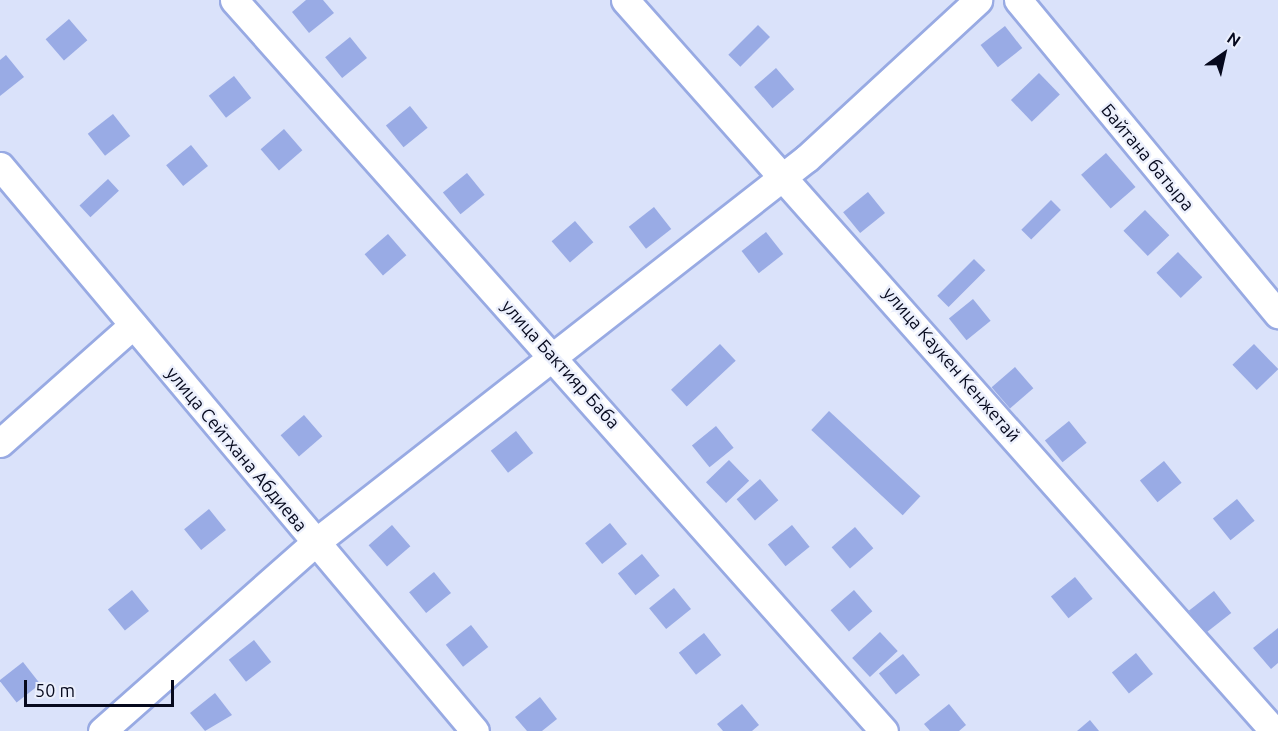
<!DOCTYPE html>
<html>
<head>
<meta charset="utf-8">
<style>
	body { margin:0 }
	#map { position:relative; width:1278px; height:731px; overflow:hidden; background:#dae2fa; font-family:Ubuntu,sans-serif }
	div>[style] { position:absolute }
	.building>* { inset:0; background:#99abe5; transform-origin:0 0 }
	.roads { filter:drop-shadow(2px 0 #98aae3) drop-shadow(-2px 0 #98aae3) drop-shadow(0 2px #98aae3) drop-shadow(0 -2px #98aae3) }
	.minor>* { height:27px; margin:-13.5px; padding:0 13.5px; transform-origin:13.5px; border-radius:13.5px; background:#fff }
	span { translate:-50% -50%; white-space:nowrap; text-align:center; line-height:1.15; -webkit-text-stroke:4.5px #ebeffc; paint-order:stroke }
	.street-label { font-size:18px; color:#06091d }
	.north { position:absolute; left:1194px; top:24px; width:60px; height:60px; -webkit-text-stroke:4px #ebeffc; paint-order:stroke; rotate:34deg; font-size:16px; font-weight:700; line-height:24px; text-align:center; color:#06091d }
	.north::after { content:''; display:block; margin:auto; width:21px; height:27px; background:#06091d; clip-path:polygon(50% 0,100% 100%,50% 72%,0 100%) }
	.scale { position:absolute; left:24px; top:680px; width:150px; height:27px; box-sizing:border-box; border:3px solid #06091d; border-top:0; padding-left:8px; font-size:18px; line-height:21px; white-space:nowrap; color:#06091d; -webkit-text-stroke:4px #ebeffc; paint-order:stroke }
</style>
</head>
<body>
<div id="map">
	<div class="building">
		<i style="clip-path:polygon(306px 0,323px 0,334px 13px,309px 33px,292px 12px)"></i>
		<i style="left:69px;top:19px;width:28px;height:31px;rotate:49deg"></i>
		<i style="left:758px;top:25px;width:17px;height:42px;rotate:45deg"></i>
		<i style="left:1005px;top:26px;width:28px;height:31px;rotate:52deg"></i>
		<i style="left:350px;top:37px;width:27px;height:32px;rotate:51deg"></i>
		<i style="clip-path:polygon(6px 55px,24px 77px,0 96px,0 60px)"></i>
		<i style="left:776px;top:68px;width:28px;height:29px;rotate:49deg"></i>
		<i style="left:1039px;top:73px;width:30px;height:39px;rotate:46deg"></i>
		<i style="left:234px;top:76px;width:28px;height:32px;rotate:52deg"></i>
		<i style="left:410px;top:106px;width:28px;height:31px;rotate:51deg"></i>
		<i style="left:113px;top:114px;width:28px;height:32px;rotate:52deg"></i>
		<i style="left:284px;top:129px;width:28px;height:31px;rotate:49deg"></i>
		<i style="left:191px;top:145px;width:27px;height:32px;rotate:51deg"></i>
		<i style="left:1106px;top:153px;width:45px;height:33px;rotate:49deg"></i>
		<i style="left:467px;top:173px;width:28px;height:31px;rotate:51deg"></i>
		<i style="left:108px;top:179px;width:16px;height:39px;rotate:47deg"></i>
		<i style="left:868px;top:192px;width:27px;height:32px;rotate:51deg"></i>
		<i style="left:1051px;top:200px;width:14px;height:42px;rotate:45deg"></i>
		<i style="left:654px;top:207px;width:28px;height:32px;rotate:52deg"></i>
		<i style="left:1145px;top:210px;width:35px;height:30px;rotate:46deg"></i>
		<i style="left:575px;top:221px;width:28px;height:31px;rotate:49deg"></i>
		<i style="left:766px;top:232px;width:28px;height:31px;rotate:52deg"></i>
		<i style="left:388px;top:234px;width:28px;height:31px;rotate:49deg"></i>
		<i style="left:1178px;top:252px;width:35px;height:30px;rotate:46deg"></i>
		<i style="left:974px;top:259px;width:16px;height:52px;rotate:45deg"></i>
		<i style="left:973px;top:299px;width:28px;height:31px;rotate:51deg"></i>
		<i style="left:720px;top:344px;width:23px;height:67px;rotate:47deg"></i>
		<i style="left:1254px;top:344px;width:35px;height:30px;rotate:46deg"></i>
		<i style="left:1015px;top:367px;width:28px;height:31px;rotate:49deg"></i>
		<i style="left:829px;top:411px;width:125px;height:26px;rotate:43deg"></i>
		<i style="left:304px;top:415px;width:28px;height:31px;rotate:49deg"></i>
		<i style="left:1069px;top:421px;width:28px;height:31px;rotate:51deg"></i>
		<i style="left:716px;top:426px;width:28px;height:31px;rotate:51deg"></i>
		<i style="left:516px;top:431px;width:28px;height:32px;rotate:52deg"></i>
		<i style="left:729px;top:460px;width:29px;height:32px;rotate:46deg"></i>
		<i style="left:1164px;top:461px;width:28px;height:31px;rotate:51deg"></i>
		<i style="left:760px;top:479px;width:28px;height:31px;rotate:49deg"></i>
		<i style="left:1237px;top:499px;width:28px;height:31px;rotate:51deg"></i>
		<i style="left:209px;top:509px;width:27px;height:32px;rotate:51deg"></i>
		<i style="left:610px;top:523px;width:27px;height:32px;rotate:51deg"></i>
		<i style="left:392px;top:525px;width:28px;height:31px;rotate:49deg"></i>
		<i style="left:792px;top:525px;width:28px;height:31px;rotate:51deg"></i>
		<i style="left:855px;top:527px;width:28px;height:31px;rotate:49deg"></i>
		<i style="left:642px;top:554px;width:28px;height:31px;rotate:51deg"></i>
		<i style="left:434px;top:572px;width:27px;height:32px;rotate:51deg"></i>
		<i style="left:1075px;top:577px;width:28px;height:31px;rotate:51deg"></i>
		<i style="left:674px;top:588px;width:27px;height:32px;rotate:51deg"></i>
		<i style="left:132px;top:590px;width:27px;height:31px;rotate:51deg"></i>
		<i style="left:854px;top:590px;width:28px;height:31px;rotate:49deg"></i>
		<i style="left:1214px;top:591px;width:28px;height:32px;rotate:52deg"></i>
		<i style="left:471px;top:625px;width:28px;height:32px;rotate:52deg"></i>
		<i style="clip-path:polygon(1278px 628px,1278px 663px,1271px 669px,1253px 648px)"></i>
		<i style="left:880px;top:632px;width:26px;height:38px;rotate:47deg"></i>
		<i style="left:704px;top:633px;width:28px;height:32px;rotate:52deg"></i>
		<i style="left:254px;top:640px;width:28px;height:32px;rotate:52deg"></i>
		<i style="left:1136px;top:653px;width:27px;height:31px;rotate:51deg"></i>
		<i style="left:903px;top:654px;width:27px;height:31px;rotate:51deg"></i>
		<i style="left:23px;top:662px;width:28px;height:30px;rotate:52deg"></i>
		<i style="clip-path:polygon(215px 693px,232px 715px,205px 731px,190px 713px)"></i>
		<i style="clip-path:polygon(540px 697px,557px 719px,542px 731px,527px 731px,515px 717px)"></i>
		<i style="clip-path:polygon(742px 704px,759px 725px,752px 731px,723px 731px,717px 724px)"></i>
		<i style="clip-path:polygon(949px 704px,966px 725px,959px 731px,930px 731px,924px 724px)"></i>
		<i style="clip-path:polygon(1090px 720px,1099px 731px,1077px 731px)"></i>
	</div>
	<div class="roads">
		<div class="minor">
			<i style="left:234px;top:0;width:978px;rotate:48.36deg"></i>
			<i style="left:625px;top:0;width:978px;rotate:48.4deg"></i>
			<i style="left:1018px;top:0;width:408px;rotate:50.4deg"></i>
			<i style="left:0;top:166px;width:738px;rotate:49.95deg"></i>
			<i style="left:0;top:443px;width:178px;rotate:-41.6deg"></i>
			<i style="left:102px;top:731px;width:286px;rotate:-41.5deg"></i>
			<i style="left:316px;top:542px;width:623px;rotate:-38.03deg"></i>
			<i style="left:807px;top:158px;width:233px;rotate:-42.7deg"></i>
		</div>
	</div>
	<div class="street-label">
		<span style="left:1148px;top:157px;rotate:50deg">Байтана батыра</span>
		<span style="left:561px;top:364px;rotate:48deg">улица Бактияр Баба</span>
		<span style="left:952px;top:364px;rotate:49deg">улица Каукен Кенжетай</span>
		<span style="left:237px;top:449px;rotate:50deg">улица Сейтхана Абдиева</span>
	</div>
	<div class="north">N</div>
	<div class="scale">50 m</div>
</div>
</body>
</html>
